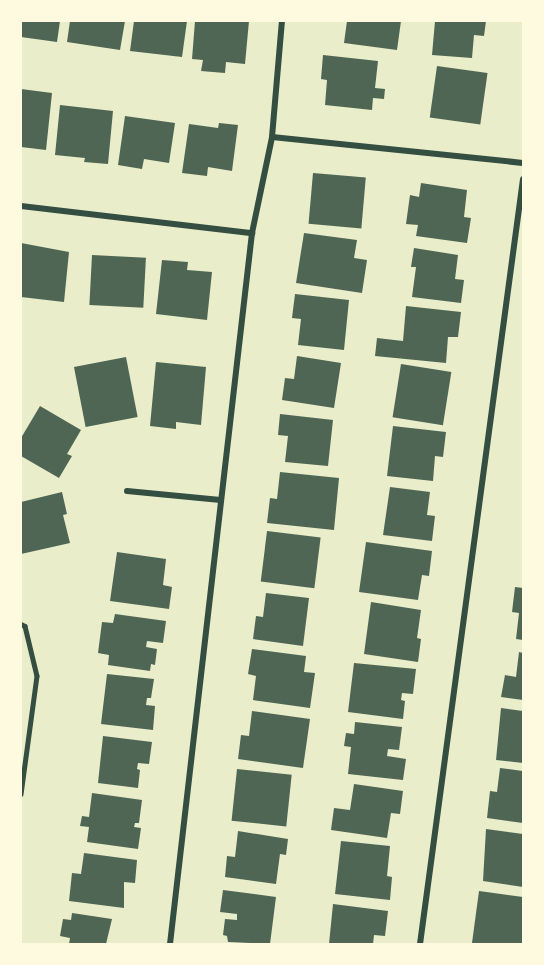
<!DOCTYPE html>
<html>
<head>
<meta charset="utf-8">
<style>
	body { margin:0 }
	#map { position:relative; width:544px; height:965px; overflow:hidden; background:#e9edc9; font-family:Karla,sans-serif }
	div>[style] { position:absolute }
	.building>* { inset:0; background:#4f6655; transform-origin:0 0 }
	.service>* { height:4.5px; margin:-2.25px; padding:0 2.25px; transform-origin:2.25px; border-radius:2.25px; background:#344e41 }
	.minor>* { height:6px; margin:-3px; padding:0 3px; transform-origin:3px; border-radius:3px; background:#344e41 }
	span { translate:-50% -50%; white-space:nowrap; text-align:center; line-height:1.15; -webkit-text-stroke:6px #fefae0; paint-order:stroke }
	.frame { position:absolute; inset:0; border:22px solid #fefae0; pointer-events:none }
</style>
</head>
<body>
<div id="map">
	<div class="building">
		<i style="clip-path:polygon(21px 21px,60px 21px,57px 42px,21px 37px)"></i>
		<i style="clip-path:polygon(70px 21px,125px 21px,120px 50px,67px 42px)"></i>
		<i style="clip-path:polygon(134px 21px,187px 21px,182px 57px,130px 51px)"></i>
		<i style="clip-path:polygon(195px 21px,249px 21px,245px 64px,226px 62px,225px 73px,201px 71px,203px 60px,192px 59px)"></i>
		<i style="clip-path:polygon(347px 21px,401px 21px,397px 50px,344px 43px)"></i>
		<i style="clip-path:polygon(435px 21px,486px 21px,484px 36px,474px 35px,472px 58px,432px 55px)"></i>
		<i style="clip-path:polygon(323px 55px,378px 61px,375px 88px,385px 89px,384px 99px,373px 98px,372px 110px,325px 105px,327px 80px,321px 79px)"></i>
		<i style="left:437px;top:66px;width:51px;height:52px;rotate:8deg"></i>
		<i style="clip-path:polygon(21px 89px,52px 93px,46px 150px,21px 147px)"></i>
		<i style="clip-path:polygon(60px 105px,113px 111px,108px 164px,84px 162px,85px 158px,55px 155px)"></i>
		<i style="clip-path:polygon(125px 116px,175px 123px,169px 163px,144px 159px,142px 169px,118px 165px)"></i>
		<i style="clip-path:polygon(219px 123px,238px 125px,232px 171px,208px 167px,207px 176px,182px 173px,189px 124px,218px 128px)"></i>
		<i style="left:313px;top:173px;width:53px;height:51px;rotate:5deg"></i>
		<i style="clip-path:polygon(421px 183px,467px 190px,464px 217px,471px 218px,467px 243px,416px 236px,418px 225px,406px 224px,410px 195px,419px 197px)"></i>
		<i style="clip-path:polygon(304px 233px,357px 240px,354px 258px,367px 260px,362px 293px,296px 283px)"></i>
		<i style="clip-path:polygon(21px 243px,69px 252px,64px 302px,21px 297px)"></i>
		<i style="clip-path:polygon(414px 248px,458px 255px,455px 279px,464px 280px,461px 303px,412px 297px,416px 267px,411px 267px)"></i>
		<i style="left:92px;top:255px;width:54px;height:50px;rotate:3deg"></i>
		<i style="clip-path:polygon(162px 260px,188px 262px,187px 270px,212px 272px,207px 320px,156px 314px)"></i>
		<i style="clip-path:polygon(295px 294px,349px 300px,344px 350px,298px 345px,301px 319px,292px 318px)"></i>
		<i style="clip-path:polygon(406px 306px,461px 312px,458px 337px,448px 337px,446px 363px,375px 356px,377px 338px,403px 341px)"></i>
		<i style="clip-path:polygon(297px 356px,341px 363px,334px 408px,282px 400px,285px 378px,294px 379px)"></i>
		<i style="left:126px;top:357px;width:61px;height:53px;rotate:79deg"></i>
		<i style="clip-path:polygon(156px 362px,206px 367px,201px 425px,176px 422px,176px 429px,150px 426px)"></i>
		<i style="left:401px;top:364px;width:51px;height:54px;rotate:9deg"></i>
		<i style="clip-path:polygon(40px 406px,81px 430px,67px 454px,72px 456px,59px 478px,21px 456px,21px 438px)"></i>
		<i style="clip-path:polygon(280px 414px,333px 420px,328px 466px,285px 462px,288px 436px,278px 435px)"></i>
		<i style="clip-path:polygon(393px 426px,446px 432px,443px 457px,435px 456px,433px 481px,387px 476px)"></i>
		<i style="clip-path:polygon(280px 472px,339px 478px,334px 530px,267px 523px,270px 498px,277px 499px)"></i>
		<i style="clip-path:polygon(390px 487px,430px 492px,427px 515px,435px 516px,432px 541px,383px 535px)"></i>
		<i style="clip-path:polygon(62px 492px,67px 514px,63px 515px,70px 543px,21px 554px,21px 502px)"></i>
		<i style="left:267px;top:531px;width:54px;height:51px;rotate:7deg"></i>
		<i style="clip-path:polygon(366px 542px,432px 551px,429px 576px,422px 575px,418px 600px,359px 592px)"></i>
		<i style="clip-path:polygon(117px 552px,166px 559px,163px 585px,172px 587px,169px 609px,110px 601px)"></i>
		<i style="clip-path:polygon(515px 587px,523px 588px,523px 640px,516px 639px,519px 613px,512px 612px)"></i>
		<i style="clip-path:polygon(266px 593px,309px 598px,303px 646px,253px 639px,256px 616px,263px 617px)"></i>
		<i style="clip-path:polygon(371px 602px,421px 610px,417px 638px,421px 639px,418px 662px,364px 654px)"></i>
		<i style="clip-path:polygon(115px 614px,166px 621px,163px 643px,147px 641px,146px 647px,157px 649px,155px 665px,151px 664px,150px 671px,108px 665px,109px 655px,98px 653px,102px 622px,113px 623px)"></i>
		<i style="clip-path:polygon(252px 649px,306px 656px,304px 672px,315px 673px,310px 708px,253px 700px,256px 676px,248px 674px)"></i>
		<i style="clip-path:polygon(519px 652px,523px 653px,523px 700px,501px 697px,505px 675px,516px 677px)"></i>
		<i style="clip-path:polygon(354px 663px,416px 669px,413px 694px,402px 693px,401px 700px,405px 701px,403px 719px,348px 712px)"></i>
		<i style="clip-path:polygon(107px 674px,154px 679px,151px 698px,147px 698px,146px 705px,155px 706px,153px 730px,101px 724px)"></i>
		<i style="clip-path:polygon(501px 708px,523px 711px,523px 763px,496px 760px)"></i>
		<i style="clip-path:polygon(252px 711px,310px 719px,303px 768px,238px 759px,241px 735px,249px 736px)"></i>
		<i style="clip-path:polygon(355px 722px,402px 727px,399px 750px,388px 749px,387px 756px,406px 759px,403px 780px,348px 774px,351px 747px,344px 746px,346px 733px,354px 734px)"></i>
		<i style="clip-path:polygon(103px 736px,152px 742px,149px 764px,138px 763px,137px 769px,140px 770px,138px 788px,98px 783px)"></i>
		<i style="clip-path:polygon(500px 768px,523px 771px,523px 823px,487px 818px,490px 791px,497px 792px)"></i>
		<i style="left:237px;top:769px;width:55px;height:52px;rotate:6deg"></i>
		<i style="clip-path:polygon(354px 784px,403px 791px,400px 814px,391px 813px,387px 838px,331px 830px,334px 808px,350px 810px)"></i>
		<i style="clip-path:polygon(92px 793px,142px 800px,139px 823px,135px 823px,134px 827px,141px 828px,138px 849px,87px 842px,89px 827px,80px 826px,82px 816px,89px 817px)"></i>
		<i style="clip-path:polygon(486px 829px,523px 834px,523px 887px,483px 881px)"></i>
		<i style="clip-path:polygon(238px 831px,288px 839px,286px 855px,280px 854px,276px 884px,225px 877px,227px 856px,235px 857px)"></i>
		<i style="clip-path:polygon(341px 841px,390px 846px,387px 876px,392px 877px,390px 900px,335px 894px)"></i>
		<i style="clip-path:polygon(84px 853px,137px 860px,135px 883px,124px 882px,124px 908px,69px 901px,72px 873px,81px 874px)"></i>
		<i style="clip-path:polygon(223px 890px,276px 897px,270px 944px,228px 942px,227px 936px,223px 935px,225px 919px,237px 920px,237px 914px,220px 912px)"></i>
		<i style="clip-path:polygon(479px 891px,523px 897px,523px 944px,472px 943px)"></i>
		<i style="clip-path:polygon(333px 904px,388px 911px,385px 936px,374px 935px,373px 944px,329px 944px)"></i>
		<i style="clip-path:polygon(72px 913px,112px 919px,106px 944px,69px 944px,70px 938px,60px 936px,63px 919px,71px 920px)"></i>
	</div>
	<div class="service">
		<i style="left:21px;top:624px;width:4px;rotate:27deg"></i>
		<i style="left:25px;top:626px;width:51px;rotate:76.5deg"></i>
		<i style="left:37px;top:676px;width:119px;rotate:97.7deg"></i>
	</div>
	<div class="minor">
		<i style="left:272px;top:137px;width:252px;rotate:5.9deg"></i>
		<i style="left:21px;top:206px;width:233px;rotate:6.7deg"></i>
		<i style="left:127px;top:491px;width:94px;rotate:5.5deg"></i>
		<i style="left:170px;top:944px;width:716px;rotate:-83.42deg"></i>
		<i style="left:252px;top:233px;width:98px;rotate:-78.2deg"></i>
		<i style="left:272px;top:137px;width:116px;rotate:-85.1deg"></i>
		<i style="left:420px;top:944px;width:772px;rotate:-82.33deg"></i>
	</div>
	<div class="frame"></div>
</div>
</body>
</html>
